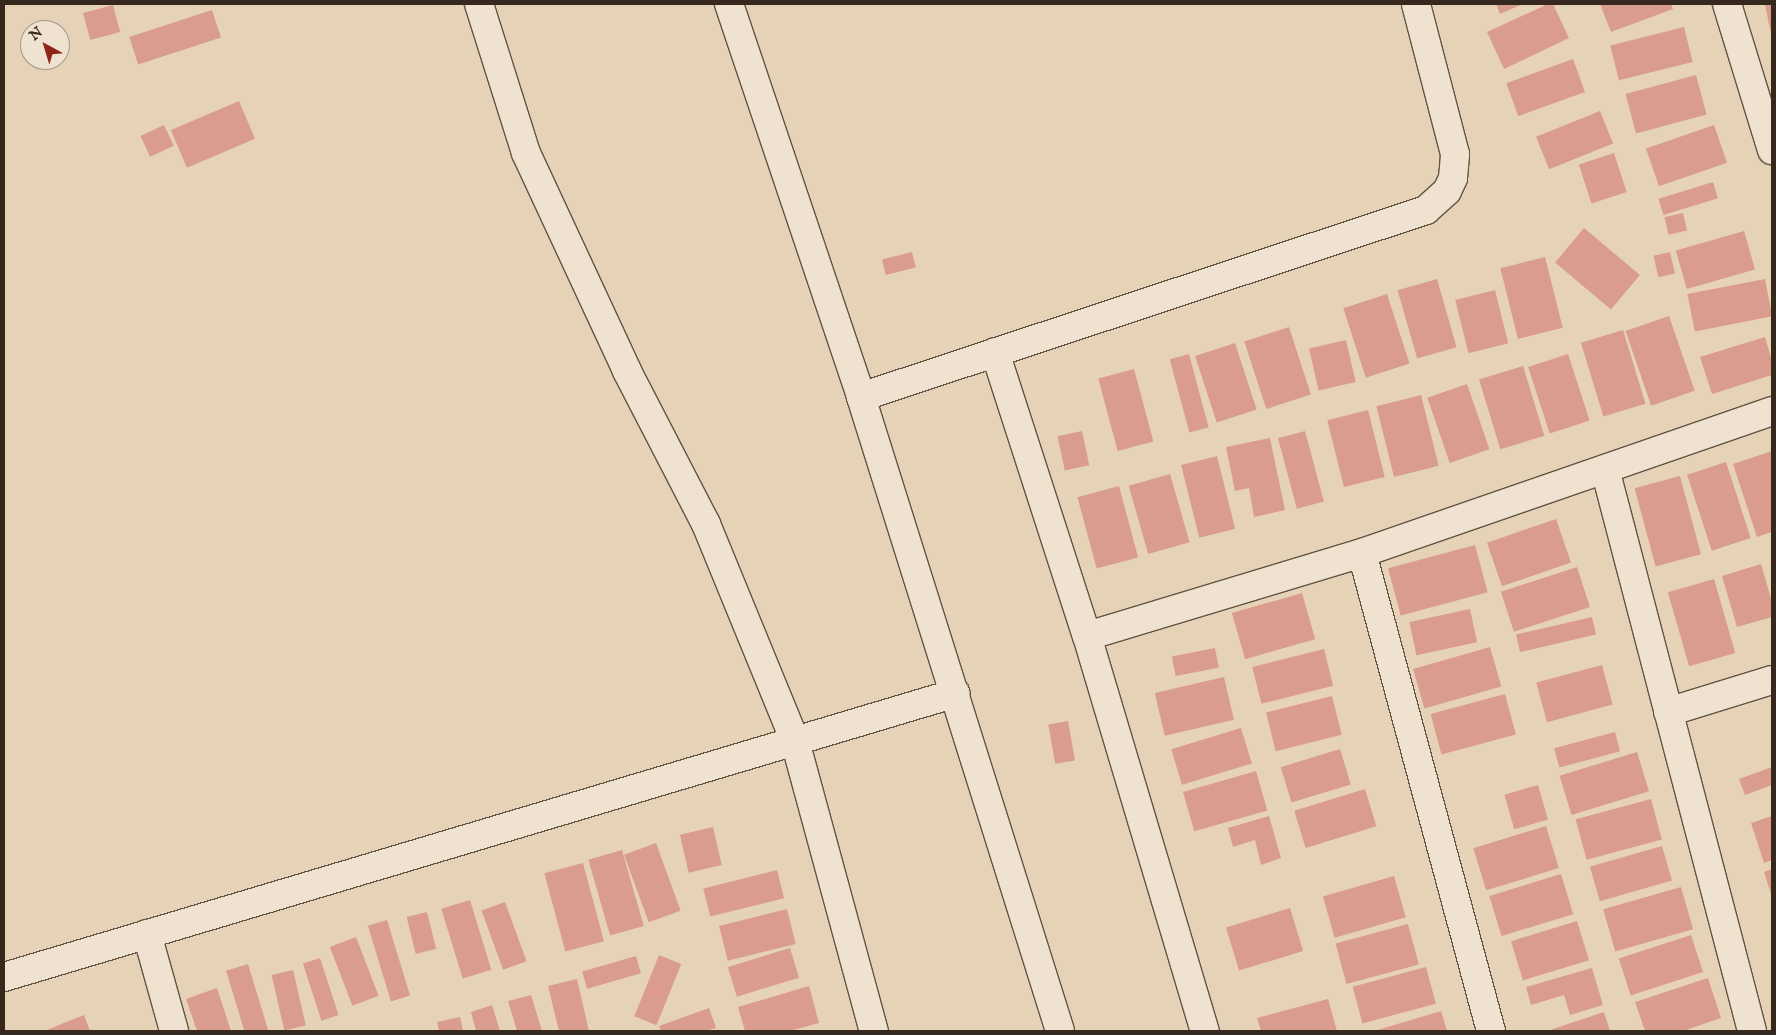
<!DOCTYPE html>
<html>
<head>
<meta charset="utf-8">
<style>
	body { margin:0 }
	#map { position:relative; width:1776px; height:1035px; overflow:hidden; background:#e6d3b7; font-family:"IM FELL English",serif }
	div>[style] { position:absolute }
	.building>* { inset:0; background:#da9c8e; transform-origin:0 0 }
	.roads { filter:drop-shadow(1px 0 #625344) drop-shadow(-1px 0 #625344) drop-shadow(0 1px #625344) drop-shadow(0 -1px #625344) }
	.minor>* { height:28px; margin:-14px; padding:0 14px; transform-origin:14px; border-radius:14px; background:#efe2d0 }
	span { translate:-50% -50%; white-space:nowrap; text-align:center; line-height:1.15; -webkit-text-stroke:5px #efe2d0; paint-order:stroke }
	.frame { position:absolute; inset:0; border:5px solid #36281d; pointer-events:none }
	.north { position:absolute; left:20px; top:20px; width:50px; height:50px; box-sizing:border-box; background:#efe2d0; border:1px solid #a59888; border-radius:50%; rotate:321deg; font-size:14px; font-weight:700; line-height:20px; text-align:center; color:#36281d }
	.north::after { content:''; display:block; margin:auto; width:18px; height:22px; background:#8f2418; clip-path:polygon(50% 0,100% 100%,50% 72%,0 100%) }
</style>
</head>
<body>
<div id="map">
	<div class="building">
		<i style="clip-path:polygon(1496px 4px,1523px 4px,1500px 14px)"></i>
		<i style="clip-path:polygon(1548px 4px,1553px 4px,1569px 38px,1504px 69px,1487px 32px)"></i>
		<i style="clip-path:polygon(1600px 4px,1671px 4px,1673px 9px,1611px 32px)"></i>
		<i style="clip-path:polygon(1765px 4px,1772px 4px,1772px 29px,1770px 30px)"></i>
		<i style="left:113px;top:5px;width:28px;height:31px;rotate:75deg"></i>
		<i style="left:212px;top:10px;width:29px;height:87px;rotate:72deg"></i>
		<i style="left:1684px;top:27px;width:36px;height:76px;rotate:76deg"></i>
		<i style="left:1573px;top:59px;width:35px;height:71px;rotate:70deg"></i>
		<i style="left:1696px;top:75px;width:41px;height:73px;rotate:75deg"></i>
		<i style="left:239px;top:101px;width:41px;height:74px;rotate:67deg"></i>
		<i style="left:1600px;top:111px;width:35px;height:69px;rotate:68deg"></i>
		<i style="left:164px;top:125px;width:23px;height:26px;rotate:65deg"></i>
		<i style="left:1714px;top:125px;width:40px;height:72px;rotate:71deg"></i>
		<i style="left:1614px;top:153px;width:41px;height:37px;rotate:72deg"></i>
		<i style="left:1713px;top:182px;width:17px;height:57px;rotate:73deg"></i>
		<i style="left:1683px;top:213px;width:18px;height:19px;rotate:77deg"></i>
		<i style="left:1584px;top:228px;width:73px;height:45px;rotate:40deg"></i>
		<i style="left:1744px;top:231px;width:40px;height:71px;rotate:74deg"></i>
		<i style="left:912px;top:252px;width:16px;height:31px;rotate:76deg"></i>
		<i style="left:1670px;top:252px;width:22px;height:17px;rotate:77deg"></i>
		<i style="left:1545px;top:257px;width:73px;height:46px;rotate:76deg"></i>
		<i style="left:1437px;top:279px;width:71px;height:41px;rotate:74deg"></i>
		<i style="left:1765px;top:279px;width:38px;height:79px;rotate:79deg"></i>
		<i style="left:1495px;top:290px;width:55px;height:41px;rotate:76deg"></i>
		<i style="left:1387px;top:294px;width:73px;height:46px;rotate:72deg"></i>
		<i style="left:1669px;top:316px;width:79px;height:46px;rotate:71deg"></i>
		<i style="left:1289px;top:327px;width:71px;height:47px;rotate:72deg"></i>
		<i style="left:1623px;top:330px;width:77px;height:44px;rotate:73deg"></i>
		<i style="clip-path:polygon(1765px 337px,1772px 361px,1772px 375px,1712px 394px,1700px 357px)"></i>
		<i style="left:1346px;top:340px;width:43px;height:38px;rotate:77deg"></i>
		<i style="left:1235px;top:343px;width:70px;height:42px;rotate:72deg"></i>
		<i style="left:1189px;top:354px;width:76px;height:20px;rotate:75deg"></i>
		<i style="left:1568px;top:354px;width:70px;height:42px;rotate:72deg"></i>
		<i style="left:1523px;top:366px;width:73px;height:46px;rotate:73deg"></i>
		<i style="left:1134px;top:369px;width:75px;height:37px;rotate:75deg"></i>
		<i style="left:1467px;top:384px;width:69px;height:42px;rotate:71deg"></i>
		<i style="left:1421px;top:395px;width:73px;height:46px;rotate:76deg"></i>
		<i style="left:1368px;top:410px;width:69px;height:42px;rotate:76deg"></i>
		<i style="left:1082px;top:431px;width:35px;height:25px;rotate:78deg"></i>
		<i style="left:1305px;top:431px;width:73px;height:28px;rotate:75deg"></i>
		<i style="clip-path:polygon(1270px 438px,1285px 510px,1254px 517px,1249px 488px,1235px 491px,1226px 447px)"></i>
		<i style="clip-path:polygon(1772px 451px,1772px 532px,1757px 537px,1733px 464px)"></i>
		<i style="left:1217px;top:456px;width:75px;height:37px;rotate:76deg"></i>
		<i style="left:1726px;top:462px;width:80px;height:41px;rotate:72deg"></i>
		<i style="left:1170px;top:474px;width:71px;height:43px;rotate:74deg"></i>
		<i style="left:1680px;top:476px;width:81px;height:47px;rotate:75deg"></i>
		<i style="left:1119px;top:486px;width:74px;height:43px;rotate:75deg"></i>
		<i style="left:1556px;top:519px;width:46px;height:73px;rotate:71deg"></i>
		<i style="left:1475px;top:545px;width:49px;height:90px;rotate:75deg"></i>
		<i style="clip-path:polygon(1761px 564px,1772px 602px,1772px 617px,1737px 627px,1722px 576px)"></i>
		<i style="left:1577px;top:567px;width:42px;height:80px;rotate:72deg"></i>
		<i style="left:1714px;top:579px;width:77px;height:48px;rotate:74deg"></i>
		<i style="left:1302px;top:593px;width:48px;height:73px;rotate:74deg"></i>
		<i style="left:1470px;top:609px;width:34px;height:62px;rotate:78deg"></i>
		<i style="left:1592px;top:617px;width:18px;height:78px;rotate:77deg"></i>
		<i style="left:1490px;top:647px;width:41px;height:80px;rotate:74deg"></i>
		<i style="left:1215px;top:648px;width:20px;height:44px;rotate:79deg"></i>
		<i style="left:1324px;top:649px;width:38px;height:74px;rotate:76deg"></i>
		<i style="left:1602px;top:665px;width:41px;height:68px;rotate:75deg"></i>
		<i style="left:1224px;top:677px;width:44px;height:71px;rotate:77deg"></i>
		<i style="left:1505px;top:694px;width:42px;height:77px;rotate:75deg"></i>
		<i style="left:1332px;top:696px;width:40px;height:68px;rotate:76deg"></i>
		<i style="left:1068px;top:721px;width:40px;height:20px;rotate:80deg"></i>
		<i style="left:1241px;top:728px;width:37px;height:73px;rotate:73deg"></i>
		<i style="left:1615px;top:732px;width:20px;height:63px;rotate:75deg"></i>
		<i style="left:1340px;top:749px;width:37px;height:62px;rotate:73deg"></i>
		<i style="left:1637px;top:752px;width:41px;height:81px;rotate:73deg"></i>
		<i style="clip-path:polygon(1772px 767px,1772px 785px,1745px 795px,1739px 779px)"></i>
		<i style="left:1256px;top:771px;width:41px;height:76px;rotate:74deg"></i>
		<i style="left:1538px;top:785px;width:36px;height:35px;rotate:74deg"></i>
		<i style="left:1365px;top:789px;width:39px;height:74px;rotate:73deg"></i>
		<i style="left:1651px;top:799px;width:42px;height:78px;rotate:75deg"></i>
		<i style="clip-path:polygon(1269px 816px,1281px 858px,1261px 865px,1255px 840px,1233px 847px,1228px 828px)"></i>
		<i style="clip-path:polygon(1772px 816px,1772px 860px,1764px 863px,1751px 823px)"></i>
		<i style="left:1546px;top:826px;width:44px;height:76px;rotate:73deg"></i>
		<i style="left:713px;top:827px;width:39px;height:34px;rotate:77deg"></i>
		<i style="left:656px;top:843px;width:72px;height:34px;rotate:70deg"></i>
		<i style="left:1662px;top:846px;width:36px;height:75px;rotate:74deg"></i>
		<i style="left:622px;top:850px;width:79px;height:35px;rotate:74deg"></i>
		<i style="left:583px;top:863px;width:81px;height:40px;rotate:75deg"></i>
		<i style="clip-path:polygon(1772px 869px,1772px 897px,1764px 872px)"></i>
		<i style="left:777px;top:870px;width:29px;height:76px;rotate:76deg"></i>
		<i style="left:1561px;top:874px;width:42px;height:75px;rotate:73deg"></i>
		<i style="left:1394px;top:876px;width:43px;height:74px;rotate:74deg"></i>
		<i style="left:1681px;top:887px;width:44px;height:81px;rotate:74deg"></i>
		<i style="left:470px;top:900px;width:73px;height:30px;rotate:73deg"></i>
		<i style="left:505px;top:902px;width:63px;height:25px;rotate:70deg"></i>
		<i style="left:1290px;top:908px;width:45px;height:67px;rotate:73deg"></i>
		<i style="left:787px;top:909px;width:36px;height:70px;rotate:76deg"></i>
		<i style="left:427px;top:912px;width:38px;height:21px;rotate:76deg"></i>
		<i style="left:387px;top:920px;width:79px;height:20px;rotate:73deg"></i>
		<i style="left:1577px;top:921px;width:41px;height:69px;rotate:73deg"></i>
		<i style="left:1408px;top:924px;width:42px;height:75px;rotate:75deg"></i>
		<i style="left:1691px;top:935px;width:39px;height:76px;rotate:72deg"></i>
		<i style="left:356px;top:937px;width:63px;height:28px;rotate:69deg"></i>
		<i style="left:790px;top:948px;width:31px;height:65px;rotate:73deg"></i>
		<i style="left:659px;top:955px;width:24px;height:66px;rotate:22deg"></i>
		<i style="left:636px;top:956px;width:18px;height:56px;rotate:74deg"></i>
		<i style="left:320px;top:958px;width:60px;height:18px;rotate:72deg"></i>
		<i style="left:248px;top:964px;width:70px;height:23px;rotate:73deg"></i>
		<i style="left:1426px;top:967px;width:38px;height:76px;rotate:75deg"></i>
		<i style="clip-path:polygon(1592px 968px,1603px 1005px,1570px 1015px,1564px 995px,1531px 1005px,1526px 987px)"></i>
		<i style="left:293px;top:970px;width:57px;height:22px;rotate:77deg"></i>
		<i style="clip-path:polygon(1708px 978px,1721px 1018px,1683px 1031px,1645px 1031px,1635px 1002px)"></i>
		<i style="clip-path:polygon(577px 979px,589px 1031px,559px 1031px,548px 986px)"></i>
		<i style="clip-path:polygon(809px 986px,819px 1023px,790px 1031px,745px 1031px,738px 1007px)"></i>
		<i style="clip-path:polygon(217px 988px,231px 1031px,197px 1031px,186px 999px)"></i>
		<i style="clip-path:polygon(531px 995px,542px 1031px,517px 1031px,508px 1001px)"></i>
		<i style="clip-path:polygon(1328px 999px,1337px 1031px,1261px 1031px,1257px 1018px)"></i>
		<i style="clip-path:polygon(492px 1005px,500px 1031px,476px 1031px,471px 1012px)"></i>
		<i style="clip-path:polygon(709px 1008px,716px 1028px,705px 1031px,661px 1031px,659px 1026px)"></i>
		<i style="clip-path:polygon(1441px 1011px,1447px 1031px,1374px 1031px)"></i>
		<i style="clip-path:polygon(1604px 1012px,1610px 1031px,1547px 1031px)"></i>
		<i style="clip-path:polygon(84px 1015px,90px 1031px,44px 1031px)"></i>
		<i style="clip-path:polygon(460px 1017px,463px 1031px,439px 1031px,437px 1022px)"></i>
	</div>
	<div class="roads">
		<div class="minor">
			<i style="left:479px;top:4px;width:156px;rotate:72.5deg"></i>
			<i style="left:526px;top:153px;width:240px;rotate:65.1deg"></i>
			<i style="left:627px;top:371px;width:172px;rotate:62.7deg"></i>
			<i style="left:706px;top:524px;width:235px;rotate:67.7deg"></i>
			<i style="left:795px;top:741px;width:301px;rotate:74.8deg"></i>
			<i style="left:729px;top:4px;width:415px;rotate:71.4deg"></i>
			<i style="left:861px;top:397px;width:664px;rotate:72.57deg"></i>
			<i style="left:1727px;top:4px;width:153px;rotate:72.9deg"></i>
			<i style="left:995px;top:352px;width:299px;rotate:72.1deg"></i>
			<i style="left:1087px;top:636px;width:412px;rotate:73.4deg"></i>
			<i style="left:861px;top:397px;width:595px;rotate:-18.31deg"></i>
			<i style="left:1426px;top:210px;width:28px;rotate:-42deg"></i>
			<i style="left:1447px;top:191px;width:14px;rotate:-65deg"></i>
			<i style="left:1453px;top:178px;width:24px;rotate:-85deg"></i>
			<i style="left:1455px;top:154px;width:155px;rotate:-104.6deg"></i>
			<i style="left:1605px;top:469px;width:581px;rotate:75.34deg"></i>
			<i style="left:1362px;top:553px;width:495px;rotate:74.9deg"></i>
			<i style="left:1087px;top:636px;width:287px;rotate:-16.8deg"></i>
			<i style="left:1362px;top:553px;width:434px;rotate:-19.1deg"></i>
			<i style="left:1668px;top:712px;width:109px;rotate:-17.1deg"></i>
			<i style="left:147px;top:934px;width:101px;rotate:74.4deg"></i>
			<i style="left:4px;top:977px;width:993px;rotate:-16.61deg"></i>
		</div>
	</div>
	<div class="frame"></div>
	<div class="north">N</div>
</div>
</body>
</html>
